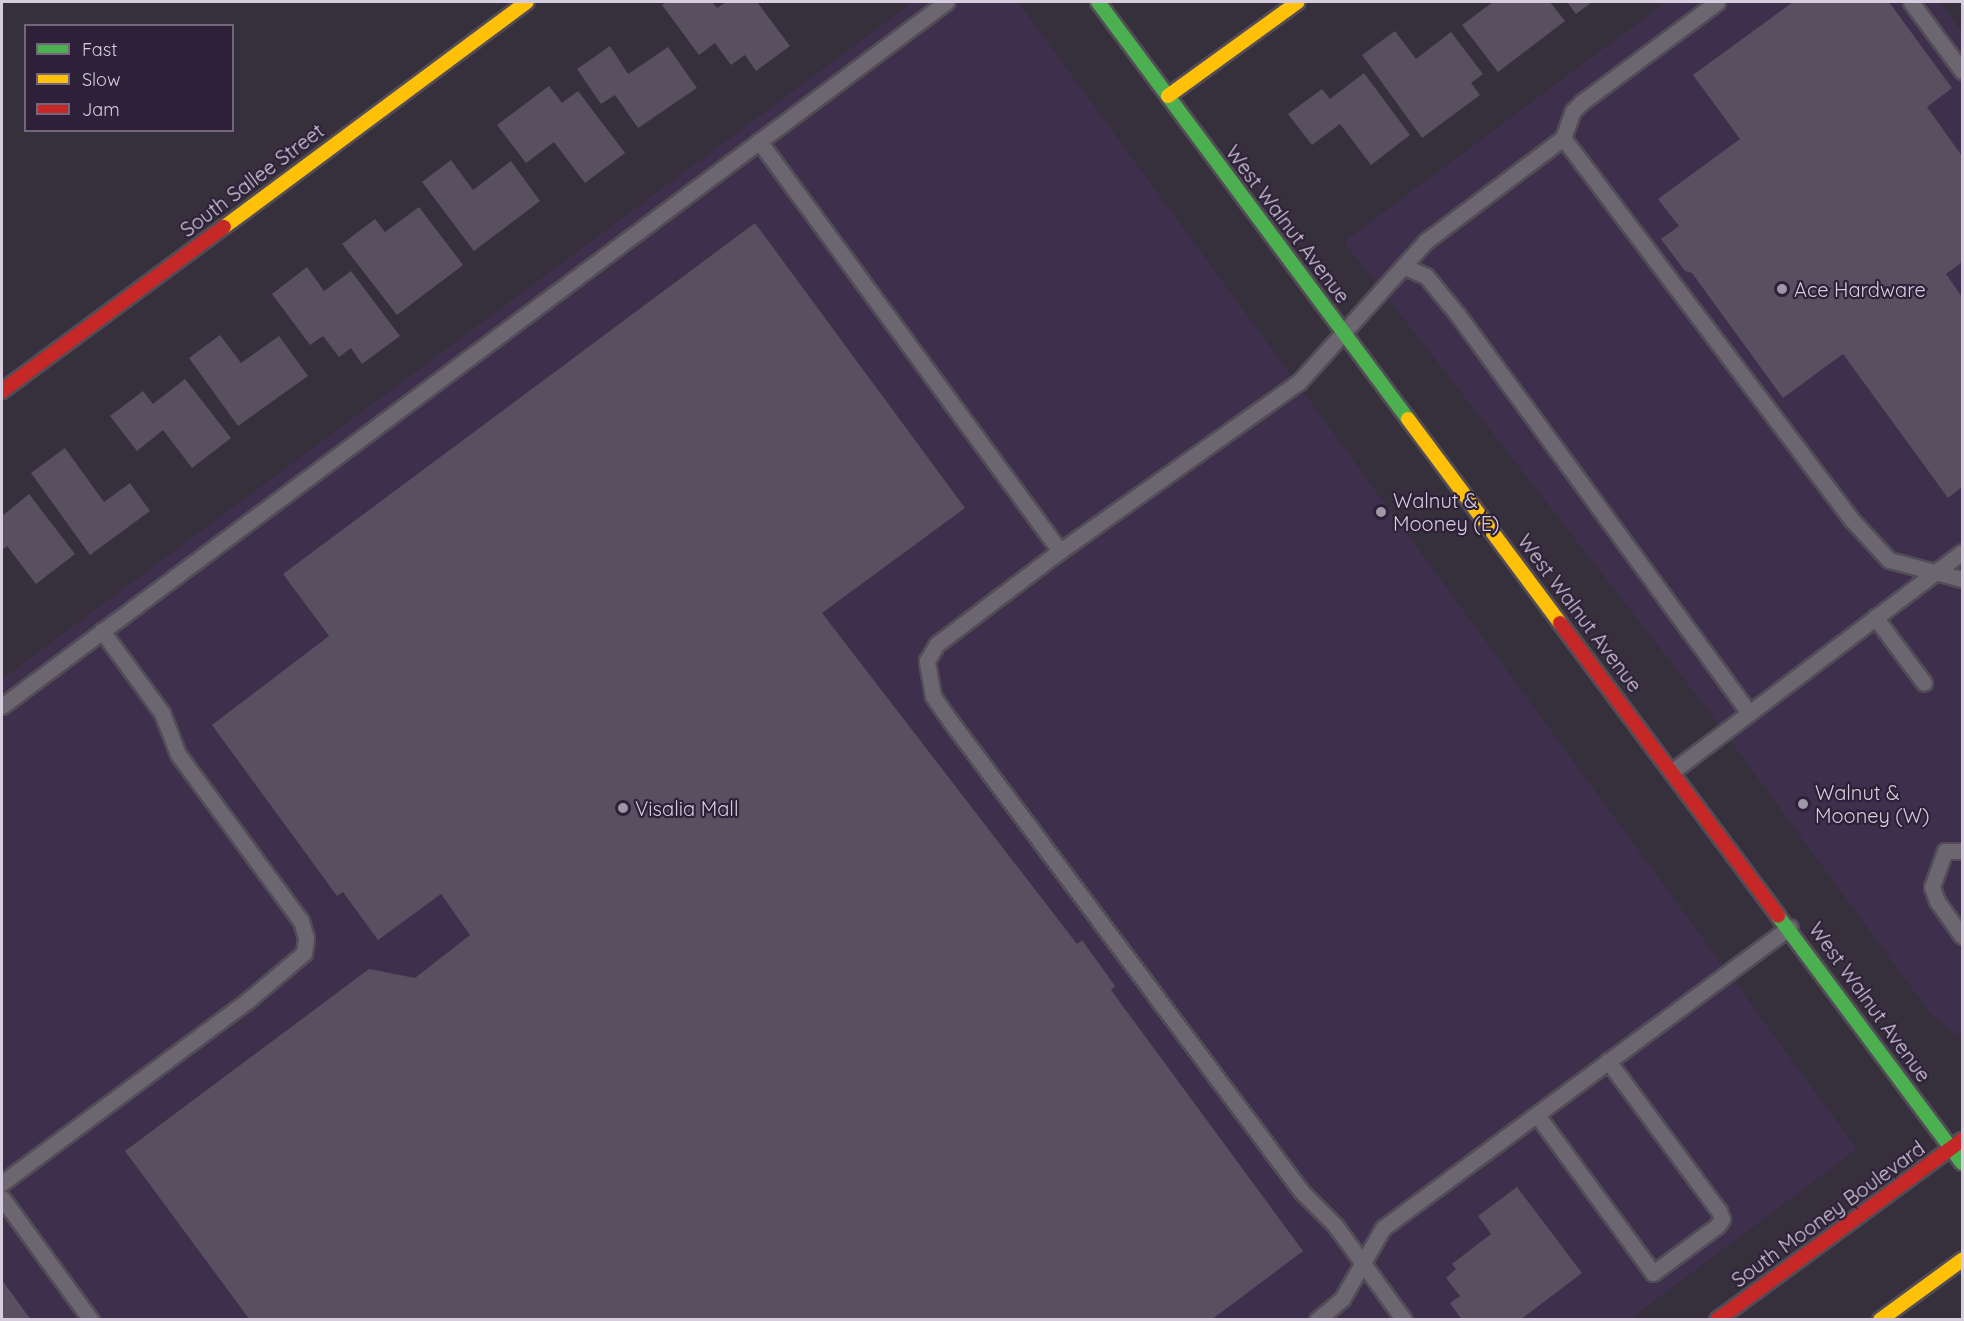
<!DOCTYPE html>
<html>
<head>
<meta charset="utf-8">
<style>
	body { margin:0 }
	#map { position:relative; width:1964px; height:1321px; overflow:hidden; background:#36303c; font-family:Quicksand,sans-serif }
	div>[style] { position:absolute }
	.built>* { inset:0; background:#3e2f4c }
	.building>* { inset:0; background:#584f60 }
	.roads { filter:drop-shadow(2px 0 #524c57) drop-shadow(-2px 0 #524c57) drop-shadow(0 2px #524c57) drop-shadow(0 -2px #524c57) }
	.lane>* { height:15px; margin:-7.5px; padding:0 7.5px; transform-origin:7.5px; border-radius:7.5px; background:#6c6670 }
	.fast>* { height:14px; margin:-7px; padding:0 7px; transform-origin:7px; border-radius:7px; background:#4caf50 }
	.slow>* { height:14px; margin:-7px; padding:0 7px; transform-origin:7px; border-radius:7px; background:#ffc107 }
	.jam>* { height:14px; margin:-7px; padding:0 7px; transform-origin:7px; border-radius:7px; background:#c62828 }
	.dots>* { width:16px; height:16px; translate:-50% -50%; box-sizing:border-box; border:3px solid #2d2038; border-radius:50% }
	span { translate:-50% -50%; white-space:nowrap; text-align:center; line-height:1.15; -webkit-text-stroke:4.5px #2d2038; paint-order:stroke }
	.street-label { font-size:20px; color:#d6cede }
	.poi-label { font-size:20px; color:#d6cede }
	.left { translate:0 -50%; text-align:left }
	.frame { position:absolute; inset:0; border:3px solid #d6cede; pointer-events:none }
	.legend { position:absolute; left:24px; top:24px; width:210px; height:108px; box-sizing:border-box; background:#2d2038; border:2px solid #71667a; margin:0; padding:8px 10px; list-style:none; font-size:18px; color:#d6cede }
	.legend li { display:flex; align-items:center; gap:12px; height:30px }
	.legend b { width:30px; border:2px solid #71667a }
</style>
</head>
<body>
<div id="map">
	<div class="built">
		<i style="clip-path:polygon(913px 2px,1018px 2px,1857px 1149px,1630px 1319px,2px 1320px,2px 679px)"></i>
		<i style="clip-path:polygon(1666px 2px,1940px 2px,1962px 32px,1962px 1037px,1933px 1017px,1702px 702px,1344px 242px)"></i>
	</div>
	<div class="building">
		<i style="clip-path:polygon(666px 2px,712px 2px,717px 8px,726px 2px,757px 2px,790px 46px,756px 71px,745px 55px,731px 65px,715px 43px,699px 55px,662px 5px)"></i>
		<i style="clip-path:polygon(1493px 2px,1550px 2px,1565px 21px,1498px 72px,1462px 25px)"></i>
		<i style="clip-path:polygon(1567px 2px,1592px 2px,1576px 14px)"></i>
		<i style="clip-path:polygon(1793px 2px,1889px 2px,1952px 88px,1927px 107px,1962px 156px,1962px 262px,1946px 274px,1962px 297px,1962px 487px,1948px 498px,1843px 354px,1783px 398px,1692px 273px,1685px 271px,1661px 239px,1679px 226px,1658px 199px,1740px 139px,1693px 75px)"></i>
		<i style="clip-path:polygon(1395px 31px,1416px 59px,1451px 32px,1483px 74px,1471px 83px,1480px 95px,1422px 138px,1362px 55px)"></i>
		<i style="clip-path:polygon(610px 46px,628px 74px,668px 47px,697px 88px,638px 128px,615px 95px,601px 104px,577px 69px)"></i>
		<i style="clip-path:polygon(1364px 73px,1410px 135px,1371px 165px,1340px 124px,1312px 145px,1288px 114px,1322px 89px,1330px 99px)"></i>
		<i style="clip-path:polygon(549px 86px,562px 103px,578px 91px,625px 153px,585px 183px,554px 142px,526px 163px,497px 125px)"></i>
		<i style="clip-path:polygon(451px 160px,473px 190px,511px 161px,540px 201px,474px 251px,422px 182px)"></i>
		<i style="clip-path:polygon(419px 207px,463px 265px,397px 315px,342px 244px,375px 219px,385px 232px)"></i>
		<i style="clip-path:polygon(755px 223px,965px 508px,822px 613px,1077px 944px,1082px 940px,1115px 986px,1111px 990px,1303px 1251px,1211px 1320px,250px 1320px,125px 1151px,369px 969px,415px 978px,470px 935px,441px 894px,378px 940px,343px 892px,337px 896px,212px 725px,329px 636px,283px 574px)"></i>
		<i style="clip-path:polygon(307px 267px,324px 291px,351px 271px,400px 336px,362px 364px,351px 348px,339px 357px,323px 336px,310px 345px,272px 294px)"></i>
		<i style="clip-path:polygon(220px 335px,241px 363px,279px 336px,308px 376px,238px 426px,189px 358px)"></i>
		<i style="clip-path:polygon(185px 379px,231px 438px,192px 468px,163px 430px,137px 451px,110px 416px,143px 391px,153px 404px)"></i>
		<i style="clip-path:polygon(65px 448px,104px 502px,130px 483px,150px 511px,90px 555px,31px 473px)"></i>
		<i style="clip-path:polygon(29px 494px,75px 554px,36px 584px,7px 546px,2px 550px,2px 516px)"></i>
		<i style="clip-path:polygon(1517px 1187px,1582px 1273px,1520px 1320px,1462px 1320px,1450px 1303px,1460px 1296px,1446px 1278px,1456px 1269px,1452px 1264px,1491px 1234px,1478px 1216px)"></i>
		<i style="clip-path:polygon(2px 1280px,31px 1320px,2px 1320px)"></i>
	</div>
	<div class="roads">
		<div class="lane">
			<i style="left:1911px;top:2px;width:86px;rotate:53.5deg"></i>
			<i style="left:1563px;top:138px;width:478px;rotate:52.9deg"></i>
			<i style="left:1851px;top:519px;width:56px;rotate:47.2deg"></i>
			<i style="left:1889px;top:560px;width:75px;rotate:14.6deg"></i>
			<i style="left:759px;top:141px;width:509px;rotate:53.72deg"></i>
			<i style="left:1405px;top:267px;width:23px;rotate:23deg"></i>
			<i style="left:1426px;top:276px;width:50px;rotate:50.6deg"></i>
			<i style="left:1458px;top:315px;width:493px;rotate:53.8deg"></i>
			<i style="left:1875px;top:617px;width:82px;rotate:53.4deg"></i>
			<i style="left:2px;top:706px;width:1178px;rotate:-36.71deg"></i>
			<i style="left:1674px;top:770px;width:361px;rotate:-37.1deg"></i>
			<i style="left:1962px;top:851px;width:17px;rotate:180deg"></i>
			<i style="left:1945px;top:851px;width:38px;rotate:110deg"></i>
			<i style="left:1932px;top:887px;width:15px;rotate:70deg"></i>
			<i style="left:1937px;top:901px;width:43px;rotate:54.5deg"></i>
			<i style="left:1537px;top:1115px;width:196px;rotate:53.7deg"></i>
			<i style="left:1653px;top:1273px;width:79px;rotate:-36.3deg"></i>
			<i style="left:1717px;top:1226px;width:9px;rotate:-54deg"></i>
			<i style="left:1722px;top:1219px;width:9px;rotate:-111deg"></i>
			<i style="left:1719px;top:1211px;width:187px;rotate:-126.5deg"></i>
			<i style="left:2px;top:1183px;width:304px;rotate:-36.6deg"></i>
			<i style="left:246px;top:1002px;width:76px;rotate:-40.2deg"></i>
			<i style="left:304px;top:953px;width:15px;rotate:-82deg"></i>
			<i style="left:306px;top:938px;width:18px;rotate:-106deg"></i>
			<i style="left:301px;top:921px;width:207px;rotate:-126.4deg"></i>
			<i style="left:178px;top:754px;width:44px;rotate:-111.3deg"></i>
			<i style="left:162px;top:713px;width:102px;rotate:-126.2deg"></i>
			<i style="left:2px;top:1198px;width:151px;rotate:53.9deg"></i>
			<i style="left:1317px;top:1320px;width:33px;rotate:-40deg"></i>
			<i style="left:1342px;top:1299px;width:82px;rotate:-60deg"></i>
			<i style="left:1383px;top:1228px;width:506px;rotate:-36.49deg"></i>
			<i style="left:1404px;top:1320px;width:117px;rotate:-126deg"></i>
			<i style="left:1335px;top:1225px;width:47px;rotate:-135deg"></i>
			<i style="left:1302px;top:1192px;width:587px;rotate:-126.75deg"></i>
			<i style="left:951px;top:722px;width:32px;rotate:-125deg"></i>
			<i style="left:933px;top:696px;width:36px;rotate:-100deg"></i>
			<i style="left:927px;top:661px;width:20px;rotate:-60deg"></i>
			<i style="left:937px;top:644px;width:154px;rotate:-37.1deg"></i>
			<i style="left:1060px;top:551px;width:293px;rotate:-35.3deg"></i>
			<i style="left:1299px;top:382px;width:190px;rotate:-48deg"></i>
			<i style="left:1426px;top:241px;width:171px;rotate:-36.9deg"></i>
			<i style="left:1563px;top:138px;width:29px;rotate:-70deg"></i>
			<i style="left:1573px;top:111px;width:13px;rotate:-45deg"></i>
			<i style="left:1582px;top:102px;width:168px;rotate:-36.5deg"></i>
		</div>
		<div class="fast">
			<i style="left:1098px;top:2px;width:520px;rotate:53.37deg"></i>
			<i style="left:1778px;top:916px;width:308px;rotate:53.3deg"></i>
		</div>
		<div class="slow">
			<i style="left:1168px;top:96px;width:160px;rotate:-35.9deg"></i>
			<i style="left:224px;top:227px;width:377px;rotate:-36.6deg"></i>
			<i style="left:1408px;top:419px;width:254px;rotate:53.3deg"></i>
			<i style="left:1880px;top:1320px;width:102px;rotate:-36.2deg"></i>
		</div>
		<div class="jam">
			<i style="left:2px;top:391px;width:276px;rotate:-36.5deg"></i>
			<i style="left:1560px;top:623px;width:365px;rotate:53.3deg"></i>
			<i style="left:1717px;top:1320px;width:304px;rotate:-36.3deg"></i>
		</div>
	</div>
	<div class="dots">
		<i style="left:1782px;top:289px;background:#9e97a5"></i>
		<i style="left:1381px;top:512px;background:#9e97a5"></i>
		<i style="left:1803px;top:804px;background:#9e97a5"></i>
		<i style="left:623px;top:808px;background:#9e97a5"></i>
	</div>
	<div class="street-label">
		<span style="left:252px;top:180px;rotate:-37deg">South Sallee Street</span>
		<span style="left:1288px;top:224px;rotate:53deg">West Walnut Avenue</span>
		<span style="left:1580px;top:613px;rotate:53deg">West Walnut Avenue</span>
		<span style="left:1870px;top:1002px;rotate:54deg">West Walnut Avenue</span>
		<span style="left:1828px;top:1214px;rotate:-36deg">South Mooney Boulevard</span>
	</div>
	<div class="poi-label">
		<span class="left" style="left:1794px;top:289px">Ace Hardware</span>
		<span class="left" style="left:1393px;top:512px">Walnut &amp;<br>Mooney (E)</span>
		<span class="left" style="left:1815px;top:804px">Walnut &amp;<br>Mooney (W)</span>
		<span class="left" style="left:635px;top:808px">Visalia Mall</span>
	</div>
	<div class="frame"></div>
	<ul class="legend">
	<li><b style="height:8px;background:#4caf50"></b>Fast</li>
	<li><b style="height:8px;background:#ffc107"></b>Slow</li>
	<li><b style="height:8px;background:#c62828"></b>Jam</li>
	</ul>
</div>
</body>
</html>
